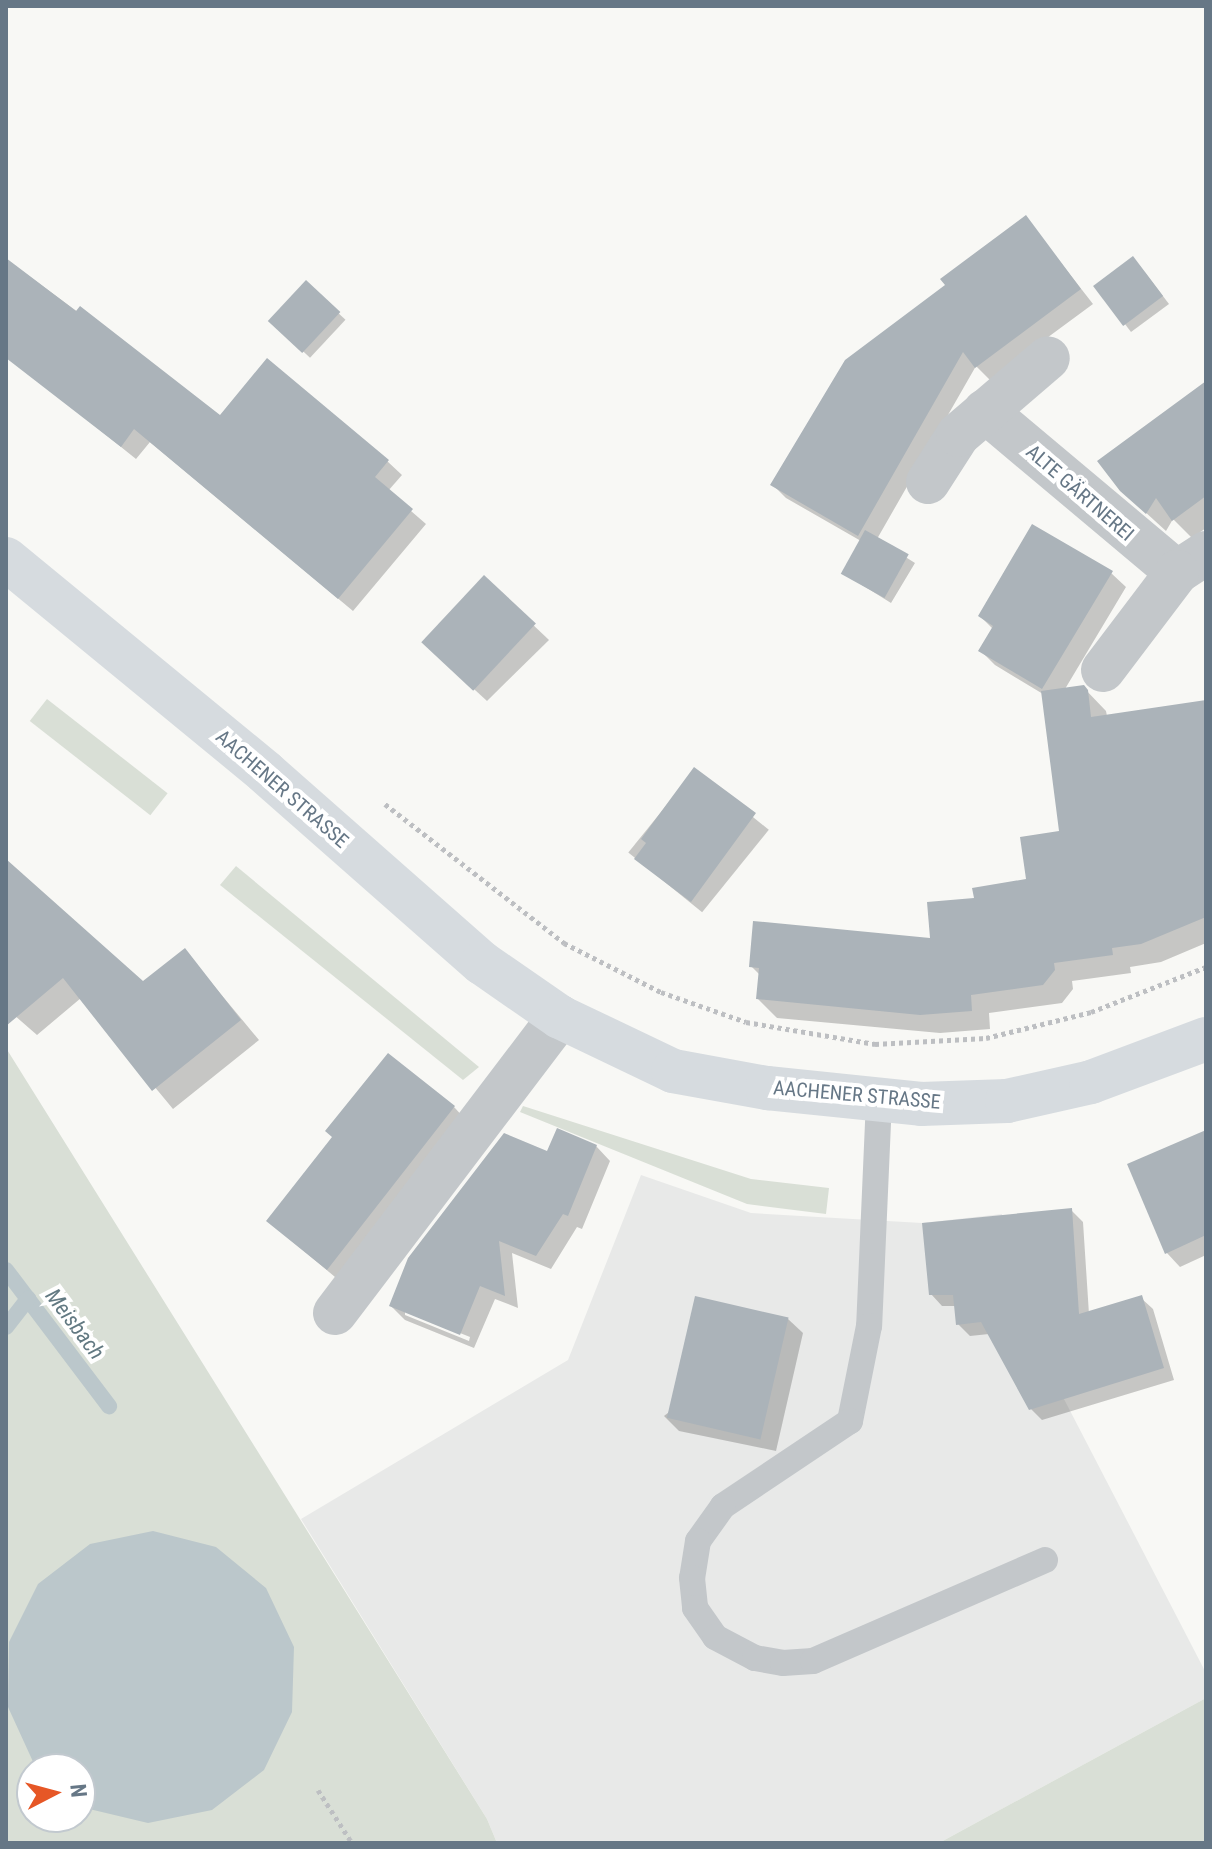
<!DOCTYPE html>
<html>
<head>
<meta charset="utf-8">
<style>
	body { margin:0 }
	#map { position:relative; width:1212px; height:1849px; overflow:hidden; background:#f8f8f5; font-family:"Roboto Condensed",sans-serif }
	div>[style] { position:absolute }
	.built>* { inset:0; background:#e8e9e8 }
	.green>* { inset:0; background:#d9dfd6; transform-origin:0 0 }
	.water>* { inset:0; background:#bbc7cb }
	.shadow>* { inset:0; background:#0003; transform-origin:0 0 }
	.stream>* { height:16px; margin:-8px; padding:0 8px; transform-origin:8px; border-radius:8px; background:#bbc7cb }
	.building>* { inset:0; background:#abb3b9; transform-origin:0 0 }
	.path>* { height:5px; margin-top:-2.5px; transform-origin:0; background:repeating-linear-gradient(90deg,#bdbfc2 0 4px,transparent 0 8px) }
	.lane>* { height:26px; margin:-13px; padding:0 13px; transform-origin:13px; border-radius:13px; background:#c3c7ca }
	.street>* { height:44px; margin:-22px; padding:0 22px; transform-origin:22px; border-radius:22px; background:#c3c7ca }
	.primary>* { height:44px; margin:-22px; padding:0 22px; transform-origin:22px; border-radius:22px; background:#d6dbdf }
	span { translate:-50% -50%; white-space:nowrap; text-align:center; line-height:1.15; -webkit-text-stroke:8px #fff; paint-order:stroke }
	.street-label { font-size:20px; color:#667786 }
	.water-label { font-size:22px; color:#627982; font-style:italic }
	.frame { position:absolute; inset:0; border:8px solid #667786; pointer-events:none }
	.north { position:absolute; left:16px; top:1753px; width:80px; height:80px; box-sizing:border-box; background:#fff; border:2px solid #c2c9cf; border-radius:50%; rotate:84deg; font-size:22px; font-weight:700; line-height:32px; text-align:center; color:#667786 }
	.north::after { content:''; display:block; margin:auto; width:28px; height:36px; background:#e65726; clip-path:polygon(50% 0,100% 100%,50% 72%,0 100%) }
</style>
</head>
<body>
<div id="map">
	<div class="built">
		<i style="clip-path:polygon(641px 1175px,751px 1213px,922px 1223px,1002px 1214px,1008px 1291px,1206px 1673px,1206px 1698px,939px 1843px,497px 1843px,487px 1819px,301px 1519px,568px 1360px)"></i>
	</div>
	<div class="green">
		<i style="left:47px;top:699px;width:153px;height:28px;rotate:38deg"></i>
		<i style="clip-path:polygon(236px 866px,479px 1067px,463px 1080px,220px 885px)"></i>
		<i style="clip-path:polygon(evenodd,6px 1048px,487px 1819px,497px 1843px,6px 1843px,6px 1048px,32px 1769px,80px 1769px,80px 1817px,32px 1817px,32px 1769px)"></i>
		<i style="clip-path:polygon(523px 1106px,751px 1179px,829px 1188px,826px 1214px,747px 1204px,520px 1112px)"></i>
		<i style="clip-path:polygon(1206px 1698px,1206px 1843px,939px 1843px)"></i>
	</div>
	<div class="water">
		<i style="clip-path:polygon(153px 1531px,216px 1547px,266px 1588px,294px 1647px,292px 1712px,264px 1770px,212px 1810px,148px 1823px,85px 1808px,80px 1804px,80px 1769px,35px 1766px,8px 1707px,9px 1642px,38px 1584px,90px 1544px)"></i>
	</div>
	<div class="shadow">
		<i style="clip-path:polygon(1026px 218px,1093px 304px,990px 380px,976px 366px,877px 539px,915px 563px,891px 603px,843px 573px,861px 541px,786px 498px,773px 485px,948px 286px)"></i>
		<i style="clip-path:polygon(6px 259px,220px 417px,387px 461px,402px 475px,388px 491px,426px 524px,353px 611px,150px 442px,136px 459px,30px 374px,6px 317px)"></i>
		<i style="clip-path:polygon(1140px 266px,1169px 304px,1131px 332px,1096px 286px)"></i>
		<i style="left:306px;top:283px;width:54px;height:52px;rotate:43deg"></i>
		<i style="clip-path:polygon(1206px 390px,1206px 528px,1192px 538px,1173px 519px,1166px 531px,1121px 490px)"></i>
		<i style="clip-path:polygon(1111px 573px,1126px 587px,1065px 689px,1083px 687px,1106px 711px,1107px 716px,1206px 702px,1206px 943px,1161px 962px,1130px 967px,1131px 973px,1072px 981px,1073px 989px,1062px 1003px,989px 1013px,990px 1029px,940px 1033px,777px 1018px,758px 999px,761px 976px,751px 966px,932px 940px,976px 900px,1028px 881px,1062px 832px,1043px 694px,995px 665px,981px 651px,994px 630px,980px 616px)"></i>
		<i style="clip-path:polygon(484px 578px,549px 640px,487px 701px,438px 656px)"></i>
		<i style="left:695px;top:770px;width:95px;height:106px;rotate:39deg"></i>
		<i style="clip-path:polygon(6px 863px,143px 984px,185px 951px,259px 1040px,173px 1109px,81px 998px,37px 1035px,6px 1008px)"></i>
		<i style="clip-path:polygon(454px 1107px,467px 1121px,341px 1282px,268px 1221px)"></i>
		<i style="clip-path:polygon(1206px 1131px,1206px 1255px,1180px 1267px,1166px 1252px)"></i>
		<i style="clip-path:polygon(evenodd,596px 1146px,610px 1161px,582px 1229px,577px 1227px,551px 1269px,512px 1253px,518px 1308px,495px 1299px,474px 1348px,405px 1320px,391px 1306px,548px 1154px,596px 1146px,405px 1311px,470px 1337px,469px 1341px,405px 1315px,405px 1311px)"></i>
		<i style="clip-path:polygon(1071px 1210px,1083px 1222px,1089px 1314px,1141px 1298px,1153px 1309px,1174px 1380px,1042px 1420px,1031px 1409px,989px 1334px,970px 1336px,958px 1324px,956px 1306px,942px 1306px,931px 1294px)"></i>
		<i style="clip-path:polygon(788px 1319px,803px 1333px,776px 1451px,679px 1431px,664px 1416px)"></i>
	</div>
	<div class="stream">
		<i style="left:6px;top:1270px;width:171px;rotate:52.9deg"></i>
		<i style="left:6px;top:1327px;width:36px;rotate:-52deg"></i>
	</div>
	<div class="building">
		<i style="clip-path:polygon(1026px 215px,1081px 289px,975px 368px,963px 352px,858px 536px,770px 485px,845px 360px,945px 285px,940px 279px)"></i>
		<i style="left:1133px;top:256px;width:50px;height:50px;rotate:53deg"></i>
		<i style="clip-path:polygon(6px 258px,76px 311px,80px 306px,220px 415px,267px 358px,389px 460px,375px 477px,413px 509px,338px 599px,134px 429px,121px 447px,6px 358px)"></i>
		<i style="left:306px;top:280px;width:47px;height:56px;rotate:43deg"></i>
		<i style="clip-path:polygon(1206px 381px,1206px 496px,1172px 521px,1156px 498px,1146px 514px,1120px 491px,1097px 461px)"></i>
		<i style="clip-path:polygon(1032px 524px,1113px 571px,1042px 689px,978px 651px,993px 626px,978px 616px)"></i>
		<i style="left:865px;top:530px;width:50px;height:50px;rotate:29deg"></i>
		<i style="left:484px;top:575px;width:71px;height:92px;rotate:43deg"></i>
		<i style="clip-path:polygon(1084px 685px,1088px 690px,1091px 717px,1206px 700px,1206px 917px,1141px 944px,1112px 948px,1113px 955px,1054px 963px,1055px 970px,1043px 985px,971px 995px,972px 1011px,920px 1015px,756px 999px,759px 968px,749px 967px,753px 921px,930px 938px,927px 902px,974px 898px,972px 888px,1026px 879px,1020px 837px,1059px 831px,1041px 691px)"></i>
		<i style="clip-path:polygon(694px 767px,756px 813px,691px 902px,634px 859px,646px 843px,641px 839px)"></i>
		<i style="clip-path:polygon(6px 859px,143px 981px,185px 948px,241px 1020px,152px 1091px,63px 978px,6px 1026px)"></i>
		<i style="clip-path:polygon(388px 1053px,455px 1106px,327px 1270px,266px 1221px,332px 1137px,325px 1131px)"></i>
		<i style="clip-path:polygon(557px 1128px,597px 1145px,568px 1216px,563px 1214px,536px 1256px,499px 1241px,505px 1296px,480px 1286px,460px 1335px,389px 1306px,408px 1258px,504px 1133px,547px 1151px)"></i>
		<i style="clip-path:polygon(1206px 1130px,1206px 1235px,1165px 1254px,1127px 1164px)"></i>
		<i style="clip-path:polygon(1072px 1208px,1079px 1314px,1142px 1295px,1164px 1368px,1029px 1410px,981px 1322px,956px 1325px,953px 1295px,929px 1295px,922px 1223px)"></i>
		<i style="left:695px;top:1296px;width:96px;height:125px;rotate:13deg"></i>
	</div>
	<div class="path">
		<i style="left:385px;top:804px;width:227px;rotate:37.8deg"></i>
		<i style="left:564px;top:943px;width:109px;rotate:26.8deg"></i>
		<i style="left:661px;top:992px;width:90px;rotate:19.4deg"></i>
		<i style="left:746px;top:1022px;width:131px;rotate:9.7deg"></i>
		<i style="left:875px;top:1044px;width:111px;rotate:-3.1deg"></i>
		<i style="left:986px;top:1038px;width:108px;rotate:-13.9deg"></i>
		<i style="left:1091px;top:1012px;width:123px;rotate:-21.4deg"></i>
		<i style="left:318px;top:1790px;width:63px;rotate:57.3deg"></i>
	</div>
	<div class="lane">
		<i style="left:879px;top:1100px;width:226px;rotate:92.5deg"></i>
		<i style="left:869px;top:1326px;width:97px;rotate:101.3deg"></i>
		<i style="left:850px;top:1421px;width:153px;rotate:146.2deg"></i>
		<i style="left:723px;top:1506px;width:43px;rotate:125.5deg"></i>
		<i style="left:698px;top:1541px;width:37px;rotate:99deg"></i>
		<i style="left:692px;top:1578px;width:30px;rotate:84deg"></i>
		<i style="left:695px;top:1608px;width:35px;rotate:55deg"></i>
		<i style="left:715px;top:1637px;width:45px;rotate:27.7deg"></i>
		<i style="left:755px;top:1658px;width:28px;rotate:10deg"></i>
		<i style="left:783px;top:1663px;width:30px;rotate:-4deg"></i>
		<i style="left:813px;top:1661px;width:253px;rotate:-23.5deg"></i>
	</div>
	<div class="street">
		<i style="left:985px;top:411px;width:251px;rotate:40deg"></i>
		<i style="left:1177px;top:572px;width:35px;rotate:-33deg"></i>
		<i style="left:928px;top:482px;width:56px;rotate:-57.4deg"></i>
		<i style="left:958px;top:435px;width:118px;rotate:-40.5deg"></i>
		<i style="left:1103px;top:670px;width:123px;rotate:-52.9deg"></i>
		<i style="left:335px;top:1313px;width:372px;rotate:-52.8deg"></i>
	</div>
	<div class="primary">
		<i style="left:6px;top:559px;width:335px;rotate:39.4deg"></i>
		<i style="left:265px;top:772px;width:289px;rotate:41.4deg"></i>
		<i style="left:482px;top:963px;width:95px;rotate:34.7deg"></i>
		<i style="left:560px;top:1017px;width:125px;rotate:25.5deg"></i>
		<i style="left:673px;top:1071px;width:96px;rotate:10.3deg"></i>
		<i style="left:767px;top:1088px;width:155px;rotate:5.9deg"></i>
		<i style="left:921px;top:1104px;width:86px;rotate:-2deg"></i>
		<i style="left:1007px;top:1101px;width:86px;rotate:-12.7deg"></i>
		<i style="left:1091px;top:1082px;width:123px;rotate:-20.5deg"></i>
	</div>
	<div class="street-label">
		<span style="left:1080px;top:493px;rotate:41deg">ALTE GÄRTNEREI</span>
		<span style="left:282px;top:789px;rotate:41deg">AACHENER STRASSE</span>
		<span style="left:857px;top:1095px;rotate:5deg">AACHENER STRASSE</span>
	</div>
	<div class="water-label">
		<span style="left:75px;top:1324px;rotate:53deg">Meisbach</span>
	</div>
	<div class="frame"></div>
	<div class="north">N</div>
</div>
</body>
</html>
